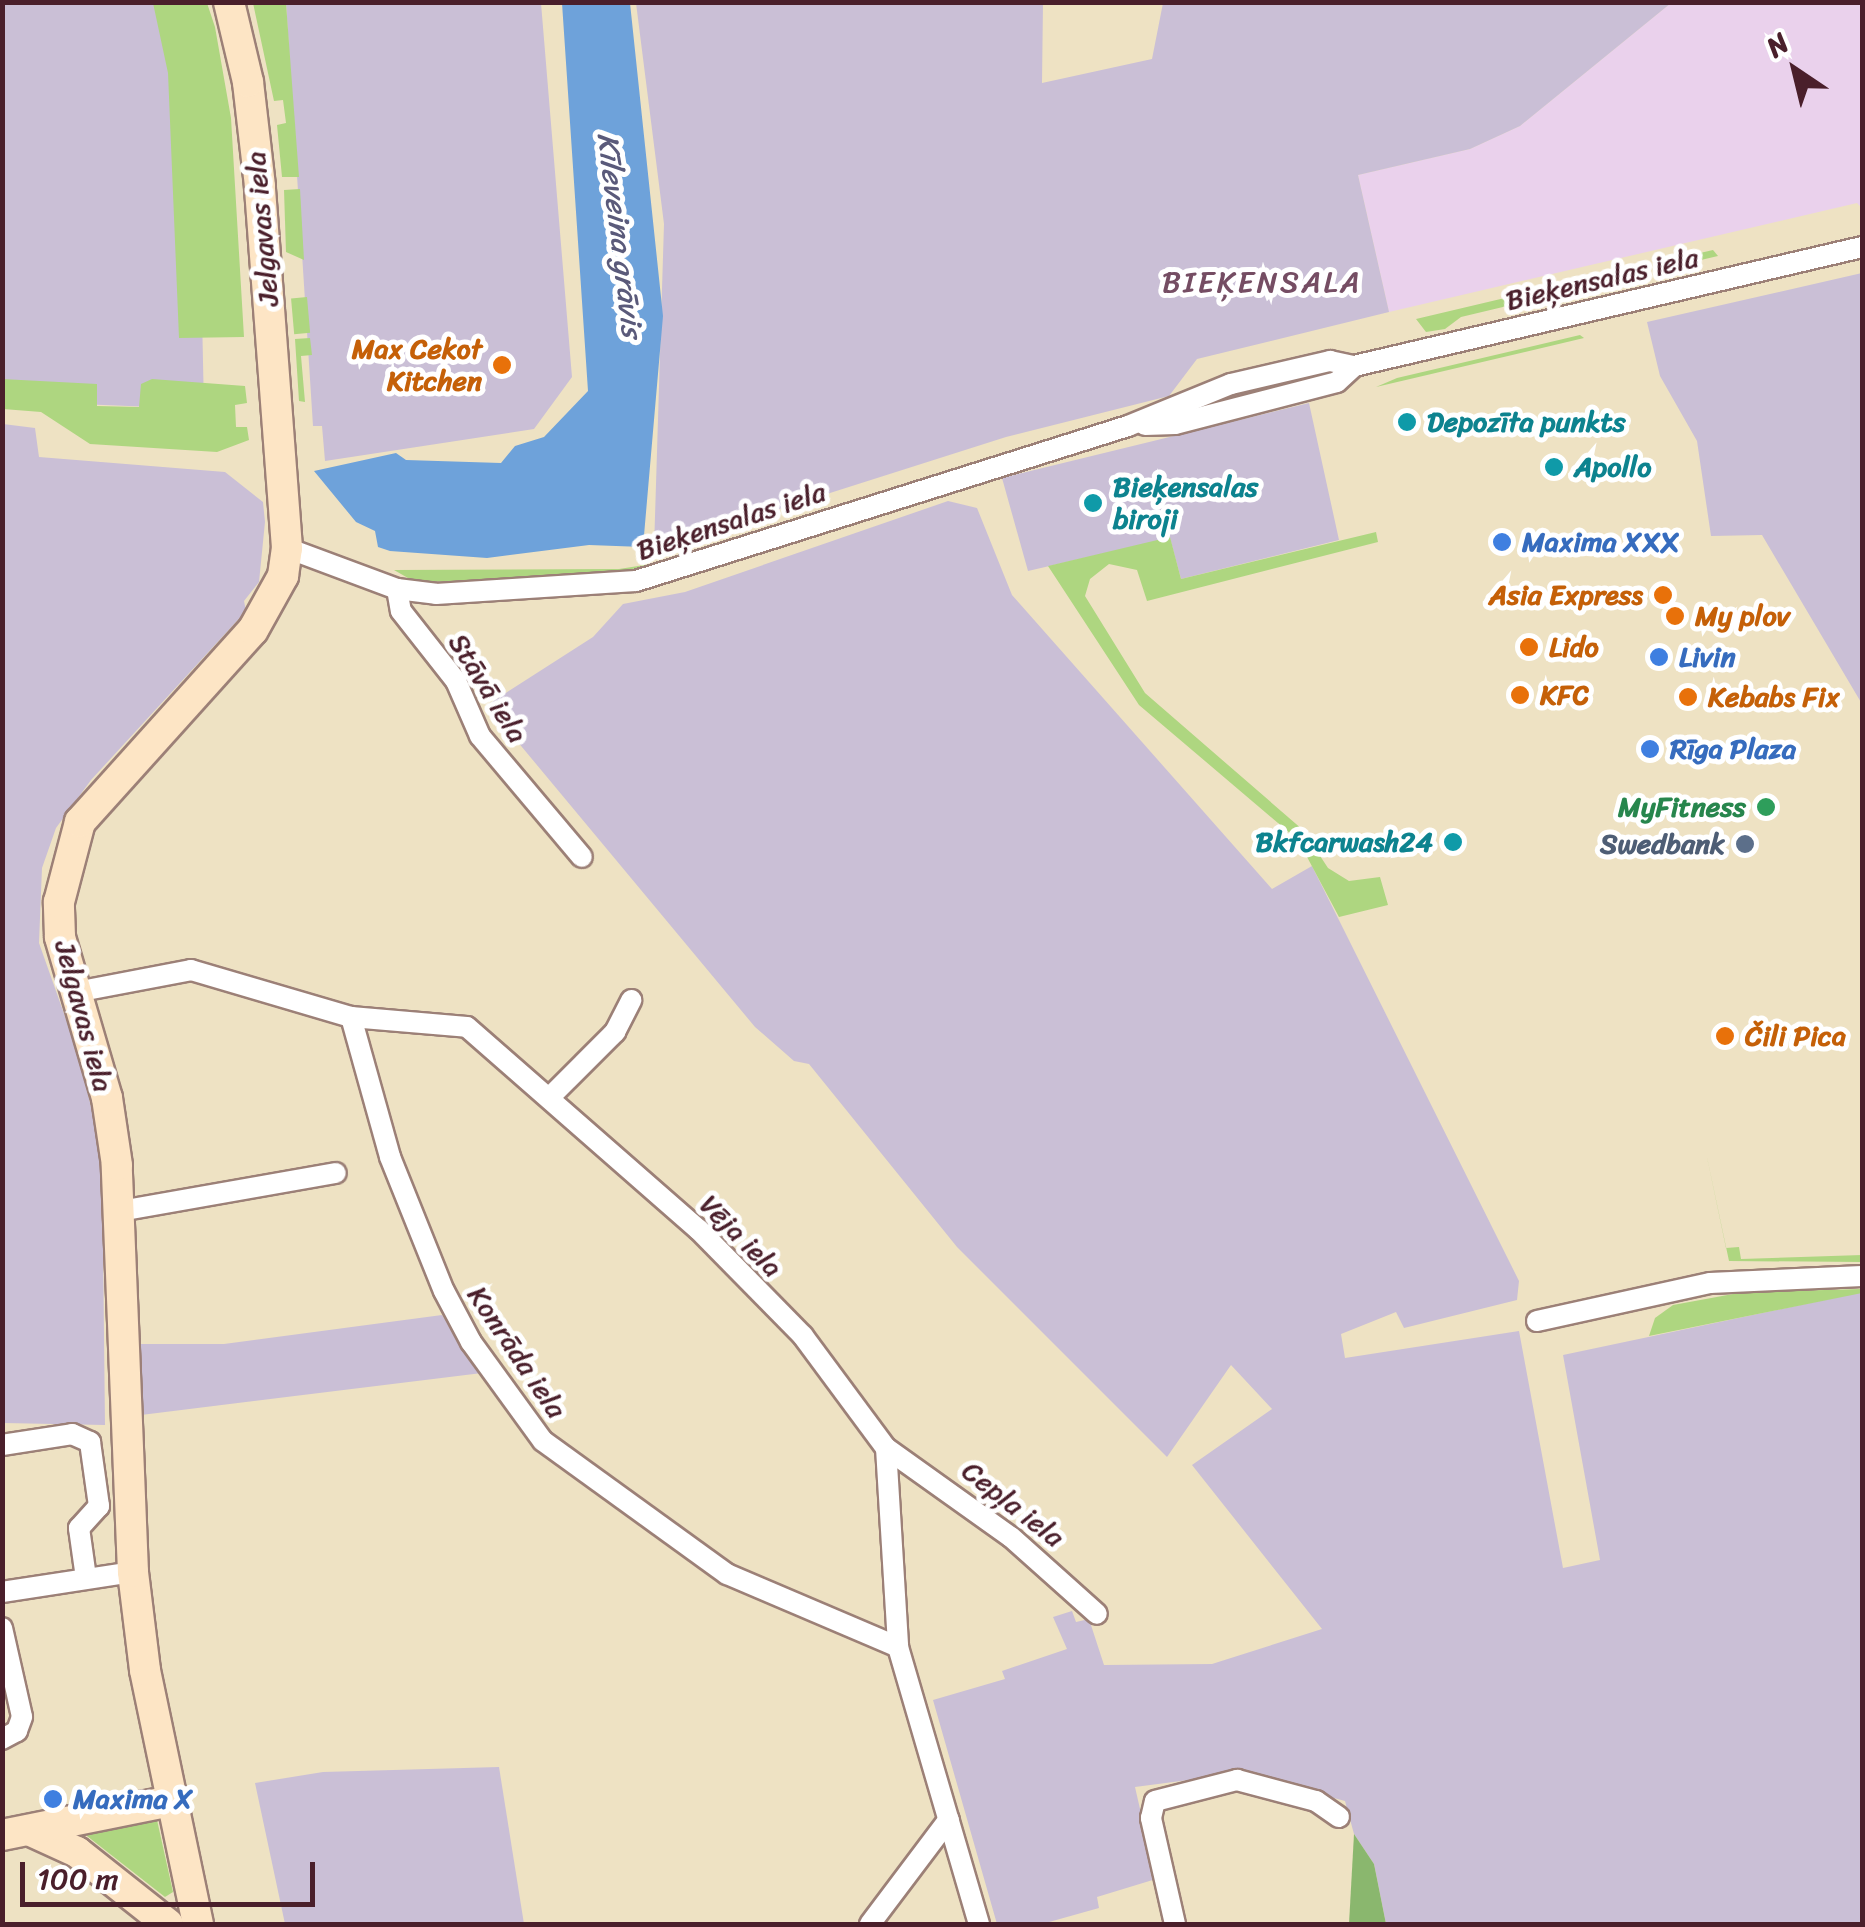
<!DOCTYPE html>
<html>
<head>
<meta charset="utf-8">
<style>
	body { margin:0 }
	#map { position:relative; width:1865px; height:1927px; overflow:hidden; background:#eee2c3; font-family:Sriracha,sans-serif }
	div>[style] { position:absolute }
	.built>* { inset:0; background:#ead1ec }
	.industrial>* { inset:0; background:#cabfd6 }
	.green>* { inset:0; background:#aed680; transform-origin:0 0 }
	.forest>* { inset:0; background:#8ab76e }
	.water>* { inset:0; background:#6ea2da }
	.roads { filter:drop-shadow(2px 0 #9c8077) drop-shadow(-2px 0 #9c8077) drop-shadow(0 2px #9c8077) drop-shadow(0 -2px #9c8077) }
	.street>* { height:20px; margin:-10px; padding:0 10px; transform-origin:10px; border-radius:10px; background:#fff }
	.secondary>* { height:30px; margin:-15px; padding:0 15px; transform-origin:15px; border-radius:15px; background:#fde5c5 }
	.dots>* { width:28px; height:28px; translate:-50% -50%; box-sizing:border-box; border:5px solid #fff; border-radius:50% }
	span { translate:-50% -50%; white-space:nowrap; text-align:center; line-height:1.15; -webkit-text-stroke:10px #fff; paint-order:stroke }
	.street-label { font-size:28px; color:#4a1f2b }
	.food-label { font-size:28px; color:#c56008; font-weight:700 }
	.right { translate:-100% -50%; text-align:right }
	.left { translate:0 -50%; text-align:left }
	.culture-label { font-size:28px; color:#0d838f; font-weight:700 }
	.shop-label { font-size:28px; color:#366cbe; font-weight:700 }
	.leisure-label { font-size:28px; color:#27864d; font-weight:700 }
	.service-label { font-size:28px; color:#4e5e75; font-weight:700 }
	.water-label { font-size:30px; color:#5a5a7a; font-style:italic }
	.neighbourhood-label { font-size:30px; color:#754d63; letter-spacing:2.5px }
	.frame { position:absolute; inset:0; border:5px solid #4a1f2b; pointer-events:none }
	.north { position:absolute; left:1745px; top:20px; width:100px; height:100px; -webkit-text-stroke:8px #fff; paint-order:stroke; rotate:325deg; font-size:28px; font-weight:700; line-height:40px; text-align:center; color:#4a1f2b }
	.north::after { content:''; display:block; margin:auto; width:35px; height:45px; background:#4a1f2b; clip-path:polygon(50% 0,100% 100%,50% 72%,0 100%) }
	.scale { position:absolute; left:20px; top:1862px; width:295px; height:45px; box-sizing:border-box; border:5px solid #4a1f2b; border-top:0; padding-left:12px; font-size:30px; line-height:35px; white-space:nowrap; color:#4a1f2b; -webkit-text-stroke:8px #fff; paint-order:stroke }
</style>
</head>
<body>
<div id="map">
	<div class="built">
		<i style="clip-path:polygon(1671px 3px,1862px 3px,1862px 208px,1857px 203px,1389px 312px,1358px 175px,1470px 149px,1520px 126px)"></i>
	</div>
	<div class="industrial">
		<i style="clip-path:polygon(2px 3px,169px 3px,201px 267px,204px 409px,3px 401px)"></i>
		<i style="clip-path:polygon(286px 3px,541px 3px,572px 377px,534px 429px,325px 461px,322px 426px,313px 426px)"></i>
		<i style="clip-path:polygon(636px 3px,1043px 3px,1042px 83px,1152px 59px,1163px 3px,1671px 3px,1520px 126px,1470px 149px,1358px 175px,1389px 312px,1197px 359px,1169px 396px,1006px 437px,654px 549px,664px 224px)"></i>
		<i style="clip-path:polygon(1862px 273px,1862px 704px,1762px 535px,1711px 536px,1697px 441px,1660px 376px,1647px 322px)"></i>
		<i style="clip-path:polygon(1309px 403px,1339px 540px,1181px 579px,1170px 538px,1028px 571px,1002px 478px)"></i>
		<i style="clip-path:polygon(3px 424px,35px 428px,39px 457px,225px 472px,263px 502px,265px 522px,259px 582px,244px 601px,246px 611px,91px 780px,56px 828px,42px 868px,39px 943px,79px 1056px,102px 1153px,105px 1425px,3px 1423px)"></i>
		<i style="clip-path:polygon(948px 501px,977px 508px,1012px 595px,1272px 889px,1312px 866px,1519px 1281px,1517px 1300px,1404px 1328px,1396px 1312px,1341px 1334px,1345px 1358px,1519px 1331px,1563px 1568px,1600px 1560px,1563px 1355px,1862px 1292px,1862px 1924px,1386px 1924px,1374px 1864px,1354px 1834px,1345px 1801px,1242px 1773px,1135px 1787px,1156px 1879px,1097px 1897px,1099px 1908px,1042px 1924px,997px 1924px,933px 1700px,1005px 1679px,1002px 1671px,1067px 1649px,1053px 1617px,1072px 1611px,1076px 1622px,1089px 1619px,1104px 1665px,1212px 1664px,1322px 1629px,1192px 1465px,1272px 1409px,1231px 1365px,1167px 1457px,957px 1247px,809px 1064px,794px 1061px,755px 1027px,487px 705px,593px 637px,623px 604px,685px 592px)"></i>
		<i style="clip-path:polygon(442px 1315px,482px 1373px,141px 1415px,138px 1344px,224px 1344px)"></i>
		<i style="clip-path:polygon(499px 1767px,524px 1924px,285px 1924px,255px 1783px,323px 1772px)"></i>
	</div>
	<div class="green">
		<i style="clip-path:polygon(153px 3px,207px 3px,215px 27px,231px 118px,244px 337px,179px 338px,168px 73px)"></i>
		<i style="clip-path:polygon(253px 3px,286px 3px,299px 177px,282px 177px,277px 125px,286px 123px,283px 100px,274px 101px)"></i>
		<i style="clip-path:polygon(300px 189px,304px 260px,286px 252px,284px 190px)"></i>
		<i style="clip-path:polygon(1713px 250px,1718px 256px,1658px 270px,1661px 262px)"></i>
		<i style="clip-path:polygon(1644px 266px,1650px 273px,1574px 290px,1577px 282px)"></i>
		<i style="clip-path:polygon(1560px 285px,1566px 292px,1461px 317px,1445px 329px,1426px 332px,1416px 319px)"></i>
		<i style="left:307px;top:297px;width:36px;height:16px;rotate:85deg"></i>
		<i style="clip-path:polygon(1580px 335px,1584px 338px,1376px 387px,1397px 378px)"></i>
		<i style="clip-path:polygon(310px 338px,312px 355px,301px 356px,305px 402px,299px 401px,295px 339px)"></i>
		<i style="clip-path:polygon(2px 379px,97px 384px,97px 406px,139px 407px,141px 384px,152px 379px,245px 386px,247px 403px,235px 405px,236px 427px,247px 427px,249px 440px,217px 452px,90px 444px,41px 412px,3px 409px)"></i>
		<i style="clip-path:polygon(1376px 532px,1378px 542px,1147px 601px,1137px 570px,1109px 564px,1090px 579px,1085px 596px,1145px 693px,1303px 830px,1328px 868px,1349px 881px,1380px 877px,1388px 905px,1339px 917px,1298px 840px,1139px 705px,1048px 566px,1170px 537px,1181px 579px)"></i>
		<i style="clip-path:polygon(683px 559px,597px 576px,545px 580px,415px 582px,394px 570px,619px 569px)"></i>
		<i style="clip-path:polygon(1704px 1143px,1726px 1248px,1739px 1247px,1741px 1259px,1862px 1255px,1862px 1262px,1729px 1261px)"></i>
		<i style="clip-path:polygon(1862px 1289px,1862px 1293px,1649px 1336px,1655px 1318px,1673px 1305px,1744px 1292px)"></i>
		<i style="clip-path:polygon(157px 1820px,173px 1892px,165px 1897px,87px 1836px,88px 1831px)"></i>
	</div>
	<div class="forest">
		<i style="clip-path:polygon(1354px 1834px,1374px 1864px,1386px 1924px,1349px 1924px)"></i>
	</div>
	<div class="water">
		<i style="clip-path:polygon(562px 3px,630px 3px,663px 316px,643px 547px,589px 545px,487px 558px,390px 551px,378px 547px,375px 531px,356px 522px,314px 471px,396px 453px,406px 460px,501px 463px,515px 446px,544px 437px,588px 391px)"></i>
	</div>
	<div class="roads">
		<div class="street">
			<i style="left:1145px;top:425px;width:30px;rotate:-2deg"></i>
			<i style="left:1175px;top:424px;width:167px;rotate:-14.5deg"></i>
			<i style="left:1337px;top:382px;width:23px;rotate:-43deg"></i>
			<i style="left:287px;top:548px;width:117px;rotate:20.4deg"></i>
			<i style="left:397px;top:589px;width:39px;rotate:7deg"></i>
			<i style="left:436px;top:594px;width:200px;rotate:-3.7deg"></i>
			<i style="left:636px;top:581px;width:516px;rotate:-17.49deg"></i>
			<i style="left:1128px;top:426px;width:111px;rotate:-22.2deg"></i>
			<i style="left:1231px;top:384px;width:102px;rotate:-13.1deg"></i>
			<i style="left:1330px;top:361px;width:25px;rotate:12deg"></i>
			<i style="left:1354px;top:366px;width:522px;rotate:-13.18deg"></i>
			<i style="left:397px;top:589px;width:22px;rotate:80deg"></i>
			<i style="left:401px;top:611px;width:89px;rotate:51.8deg"></i>
			<i style="left:456px;top:681px;width:60px;rotate:66.4deg"></i>
			<i style="left:480px;top:736px;width:158px;rotate:49.9deg"></i>
			<i style="left:76px;top:992px;width:117px;rotate:-10.8deg"></i>
			<i style="left:191px;top:970px;width:167px;rotate:16.4deg"></i>
			<i style="left:351px;top:1017px;width:116px;rotate:4.9deg"></i>
			<i style="left:467px;top:1027px;width:308px;rotate:41.2deg"></i>
			<i style="left:699px;top:1230px;width:148px;rotate:45.5deg"></i>
			<i style="left:803px;top:1336px;width:139px;rotate:53.5deg"></i>
			<i style="left:886px;top:1448px;width:199px;rotate:86.5deg"></i>
			<i style="left:898px;top:1647px;width:289px;rotate:73.7deg"></i>
			<i style="left:351px;top:1017px;width:145px;rotate:74.4deg"></i>
			<i style="left:390px;top:1157px;width:144px;rotate:68.1deg"></i>
			<i style="left:444px;top:1291px;width:58px;rotate:62.1deg"></i>
			<i style="left:471px;top:1342px;width:122px;rotate:54deg"></i>
			<i style="left:543px;top:1441px;width:227px;rotate:35.9deg"></i>
			<i style="left:727px;top:1574px;width:186px;rotate:23.1deg"></i>
			<i style="left:551px;top:1096px;width:91px;rotate:-45deg"></i>
			<i style="left:615px;top:1032px;width:36px;rotate:-63deg"></i>
			<i style="left:120px;top:1211px;width:219px;rotate:-10deg"></i>
			<i style="left:1537px;top:1321px;width:177px;rotate:-12.4deg"></i>
			<i style="left:1710px;top:1283px;width:152px;rotate:-2.6deg"></i>
			<i style="left:2px;top:1445px;width:71px;rotate:-8.9deg"></i>
			<i style="left:72px;top:1434px;width:20px;rotate:24deg"></i>
			<i style="left:90px;top:1442px;width:65px;rotate:82deg"></i>
			<i style="left:99px;top:1506px;width:30px;rotate:132deg"></i>
			<i style="left:79px;top:1528px;width:50px;rotate:82deg"></i>
			<i style="left:886px;top:1448px;width:153px;rotate:35.5deg"></i>
			<i style="left:1011px;top:1537px;width:115px;rotate:41.8deg"></i>
			<i style="left:2px;top:1592px;width:133px;rotate:-8.7deg"></i>
			<i style="left:2px;top:1628px;width:91px;rotate:77.3deg"></i>
			<i style="left:22px;top:1717px;width:15px;rotate:110deg"></i>
			<i style="left:17px;top:1731px;width:17px;rotate:152deg"></i>
			<i style="left:870px;top:1924px;width:131px;rotate:-53deg"></i>
			<i style="left:1175px;top:1924px;width:109px;rotate:-102.8deg"></i>
			<i style="left:1151px;top:1818px;width:17px;rotate:-77deg"></i>
			<i style="left:1155px;top:1801px;width:85px;rotate:-14.4deg"></i>
			<i style="left:1237px;top:1780px;width:82px;rotate:14.9deg"></i>
			<i style="left:1316px;top:1801px;width:28px;rotate:35deg"></i>
		</div>
		<div class="secondary">
			<i style="left:29px;top:1830px;width:53px;rotate:24.6deg"></i>
			<i style="left:77px;top:1852px;width:116px;rotate:38.4deg"></i>
			<i style="left:2px;top:1835px;width:171px;rotate:-11.4deg"></i>
			<i style="left:198px;top:1924px;width:259px;rotate:-101.8deg"></i>
			<i style="left:145px;top:1670px;width:99px;rotate:-97deg"></i>
			<i style="left:133px;top:1572px;width:407px;rotate:-92.3deg"></i>
			<i style="left:117px;top:1165px;width:68px;rotate:-98.5deg"></i>
			<i style="left:107px;top:1098px;width:168px;rotate:-106.3deg"></i>
			<i style="left:60px;top:937px;width:35px;rotate:-92deg"></i>
			<i style="left:59px;top:902px;width:83px;rotate:-75.3deg"></i>
			<i style="left:80px;top:822px;width:258px;rotate:-48deg"></i>
			<i style="left:253px;top:630px;width:62px;rotate:-60.9deg"></i>
			<i style="left:283px;top:576px;width:28px;rotate:-82deg"></i>
			<i style="left:287px;top:548px;width:363px;rotate:-94.3deg"></i>
			<i style="left:260px;top:186px;width:105px;rotate:-96.6deg"></i>
			<i style="left:248px;top:82px;width:82px;rotate:-103.4deg"></i>
		</div>
	</div>
	<div class="dots">
		<i style="left:502px;top:365px;background:#e8710a"></i>
		<i style="left:1407px;top:422px;background:#0f9aa8"></i>
		<i style="left:1554px;top:467px;background:#0f9aa8"></i>
		<i style="left:1093px;top:503px;background:#0f9aa8"></i>
		<i style="left:1502px;top:542px;background:#3f7fe0"></i>
		<i style="left:1663px;top:595px;background:#e8710a"></i>
		<i style="left:1675px;top:616px;background:#e8710a"></i>
		<i style="left:1529px;top:647px;background:#e8710a"></i>
		<i style="left:1659px;top:657px;background:#3f7fe0"></i>
		<i style="left:1520px;top:695px;background:#e8710a"></i>
		<i style="left:1688px;top:697px;background:#e8710a"></i>
		<i style="left:1650px;top:749px;background:#3f7fe0"></i>
		<i style="left:1766px;top:807px;background:#2e9e5b"></i>
		<i style="left:1453px;top:842px;background:#0f9aa8"></i>
		<i style="left:1745px;top:844px;background:#5c6f8a"></i>
		<i style="left:1725px;top:1036px;background:#e8710a"></i>
		<i style="left:53px;top:1799px;background:#3f7fe0"></i>
	</div>
	<div class="street-label">
		<span style="left:262px;top:229px;rotate:-95deg">Jelgavas iela</span>
		<span style="left:1602px;top:279px;rotate:-13deg">Bieķensalas iela</span>
		<span style="left:731px;top:521px;rotate:-18deg">Bieķensalas iela</span>
		<span style="left:488px;top:688px;rotate:58deg">Stāvā iela</span>
		<span style="left:84px;top:1016px;rotate:75deg">Jelgavas iela</span>
		<span style="left:741px;top:1236px;rotate:45deg">Vēja iela</span>
		<span style="left:517px;top:1352px;rotate:56deg">Konrāda iela</span>
		<span style="left:1013px;top:1504px;rotate:38deg">Cepļa iela</span>
	</div>
	<div class="food-label">
		<span class="right" style="left:482px;top:365px">Max Cekot<br>Kitchen</span>
		<span class="right" style="left:1643px;top:595px">Asia Express</span>
		<span class="left" style="left:1695px;top:616px">My plov</span>
		<span class="left" style="left:1549px;top:647px">Lido</span>
		<span class="left" style="left:1540px;top:695px">KFC</span>
		<span class="left" style="left:1708px;top:697px">Kebabs Fix</span>
		<span class="left" style="left:1745px;top:1036px">Čili Pica</span>
	</div>
	<div class="culture-label">
		<span class="left" style="left:1427px;top:422px">Depozīta punkts</span>
		<span class="left" style="left:1574px;top:467px">Apollo</span>
		<span class="left" style="left:1113px;top:503px">Bieķensalas<br>biroji</span>
		<span class="right" style="left:1433px;top:842px">Bkfcarwash24</span>
	</div>
	<div class="shop-label">
		<span class="left" style="left:1522px;top:542px">Maxima XXX</span>
		<span class="left" style="left:1679px;top:657px">Livin</span>
		<span class="left" style="left:1670px;top:749px">Rīga Plaza</span>
		<span class="left" style="left:73px;top:1799px">Maxima X</span>
	</div>
	<div class="leisure-label">
		<span class="right" style="left:1746px;top:807px">MyFitness</span>
	</div>
	<div class="service-label">
		<span class="right" style="left:1725px;top:844px">Swedbank</span>
	</div>
	<div class="water-label">
		<span style="left:620px;top:235px;rotate:83deg">Kīleveina grāvis</span>
	</div>
	<div class="neighbourhood-label">
		<span style="left:1262px;top:282px">BIEĶENSALA</span>
	</div>
	<div class="frame"></div>
	<div class="north">N</div>
	<div class="scale">100 m</div>
</div>
</body>
</html>
